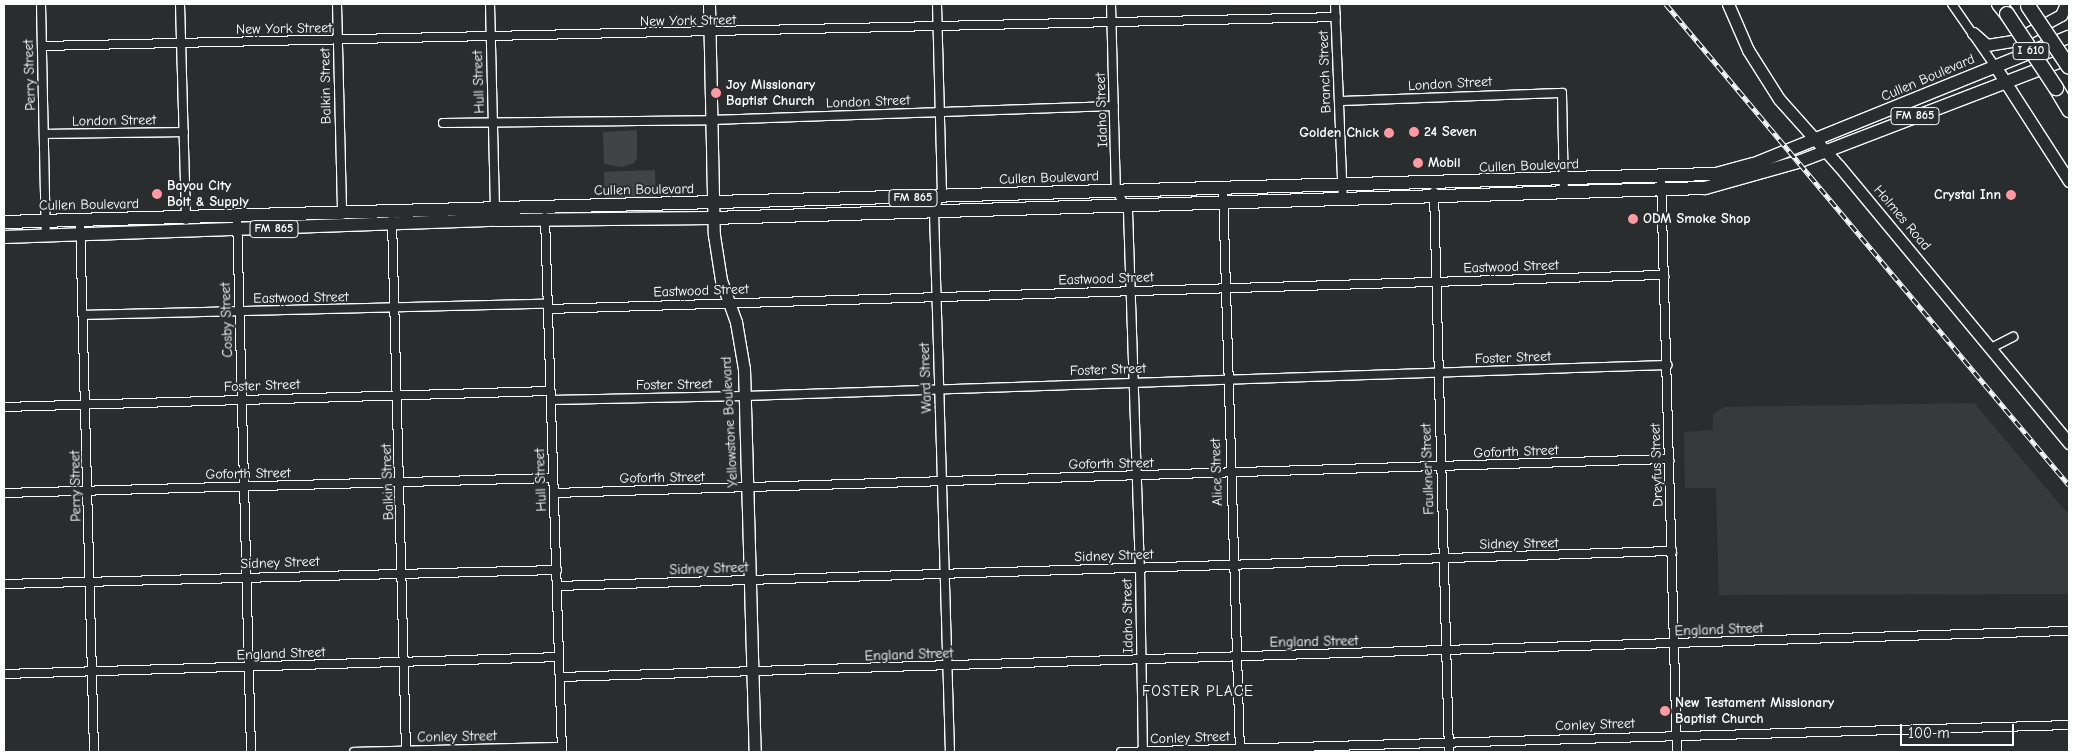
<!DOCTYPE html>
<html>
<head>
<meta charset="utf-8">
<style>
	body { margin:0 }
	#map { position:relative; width:2073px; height:756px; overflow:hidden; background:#2a2d2e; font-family:"Comic Neue",sans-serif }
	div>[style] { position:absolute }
	.built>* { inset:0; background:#373a3b }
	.green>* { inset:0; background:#414445; transform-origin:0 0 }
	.roads { filter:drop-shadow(1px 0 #fff) drop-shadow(-1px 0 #fff) drop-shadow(0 1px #fff) drop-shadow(0 -1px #fff) }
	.street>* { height:8px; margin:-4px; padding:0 4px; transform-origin:4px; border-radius:4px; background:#2a2d2e }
	.secondary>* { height:11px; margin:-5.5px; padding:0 5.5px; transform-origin:5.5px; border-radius:5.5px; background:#2a2d2e }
	.primary>* { height:12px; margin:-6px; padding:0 6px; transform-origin:6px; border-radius:6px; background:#2a2d2e }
	.highway>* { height:14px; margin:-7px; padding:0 7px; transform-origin:7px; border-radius:7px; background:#2a2d2e }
	.rail>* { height:4.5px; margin-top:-2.25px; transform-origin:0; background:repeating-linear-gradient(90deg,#2a2d2e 0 8px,#fff 0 16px); box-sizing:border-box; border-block:1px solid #fff }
	.bridges { filter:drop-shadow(1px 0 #fff) drop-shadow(-1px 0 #fff) drop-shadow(0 1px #fff) drop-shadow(0 -1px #fff) }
	.highway-bridge>* { height:14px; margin:-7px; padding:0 7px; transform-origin:7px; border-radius:7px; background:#2a2d2e }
	.dots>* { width:14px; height:14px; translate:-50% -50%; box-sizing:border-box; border:2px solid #2a2d2e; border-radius:50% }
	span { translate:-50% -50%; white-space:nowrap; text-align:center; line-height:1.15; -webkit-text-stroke:4px #2a2d2e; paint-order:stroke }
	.shield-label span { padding:1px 4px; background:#2a2d2e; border:1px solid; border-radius:4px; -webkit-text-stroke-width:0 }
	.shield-label { font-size:12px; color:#fff; font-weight:700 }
	.street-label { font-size:14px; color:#fff }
	.poi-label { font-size:14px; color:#fff; font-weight:700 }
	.left { translate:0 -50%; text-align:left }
	.right { translate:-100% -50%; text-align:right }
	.neighbourhood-label { font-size:15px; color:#fff; letter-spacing:1px }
	.frame { position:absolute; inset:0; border:5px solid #fff; pointer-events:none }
	.scale { position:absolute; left:1900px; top:724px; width:114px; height:22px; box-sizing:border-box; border:2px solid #fff; border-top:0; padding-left:6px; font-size:15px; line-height:18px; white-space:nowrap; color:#fff; -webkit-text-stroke:4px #2a2d2e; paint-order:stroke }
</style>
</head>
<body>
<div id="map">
	<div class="built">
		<i style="clip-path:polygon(1974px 403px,2069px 515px,2069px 594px,1719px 595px,1716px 488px,1685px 488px,1684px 432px,1713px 430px,1713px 414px,1724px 407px)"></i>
	</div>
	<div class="green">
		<i style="clip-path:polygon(637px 130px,637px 159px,634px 163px,622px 167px,604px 164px,603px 132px)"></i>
		<i style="left:655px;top:170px;width:28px;height:51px;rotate:88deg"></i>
	</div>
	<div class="roads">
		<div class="street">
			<i style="left:41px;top:4px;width:231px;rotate:88.8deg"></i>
			<i style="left:180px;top:4px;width:216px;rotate:88.4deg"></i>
			<i style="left:337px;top:4px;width:211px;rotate:88.6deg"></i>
			<i style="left:490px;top:4px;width:206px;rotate:88.6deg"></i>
			<i style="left:937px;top:4px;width:185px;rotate:88.5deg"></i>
			<i style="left:942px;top:189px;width:23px;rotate:110deg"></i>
			<i style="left:934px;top:211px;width:541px;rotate:88.31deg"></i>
			<i style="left:1111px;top:4px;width:186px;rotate:88.5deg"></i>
			<i style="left:1116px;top:190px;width:24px;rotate:60deg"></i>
			<i style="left:1128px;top:211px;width:357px;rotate:88.1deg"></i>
			<i style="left:1140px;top:568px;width:184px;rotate:89.1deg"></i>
			<i style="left:1335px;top:4px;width:195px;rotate:87.7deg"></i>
			<i style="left:1952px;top:4px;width:75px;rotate:55.3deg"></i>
			<i style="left:42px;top:46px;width:1294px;rotate:-1.28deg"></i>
			<i style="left:1339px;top:101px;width:223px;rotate:-2.1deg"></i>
			<i style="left:1562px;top:93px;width:100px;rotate:88.9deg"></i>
			<i style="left:443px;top:123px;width:268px;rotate:-0.6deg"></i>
			<i style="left:711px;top:120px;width:403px;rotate:-2deg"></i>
			<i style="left:44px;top:134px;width:140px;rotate:-0.8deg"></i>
			<i style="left:1661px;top:177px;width:575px;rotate:88.41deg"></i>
			<i style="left:1223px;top:190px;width:562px;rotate:88.27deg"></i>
			<i style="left:1434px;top:192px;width:560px;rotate:88.47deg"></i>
			<i style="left:237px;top:216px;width:536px;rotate:88.5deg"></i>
			<i style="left:545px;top:217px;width:535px;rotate:88.18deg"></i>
			<i style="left:80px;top:220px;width:532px;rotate:88.49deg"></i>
			<i style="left:392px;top:220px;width:531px;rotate:88.49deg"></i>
			<i style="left:548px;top:309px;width:1117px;rotate:-1.75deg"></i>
			<i style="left:84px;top:315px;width:464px;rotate:-1.4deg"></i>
			<i style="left:1991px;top:348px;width:25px;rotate:-27deg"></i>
			<i style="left:551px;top:400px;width:194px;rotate:-1.2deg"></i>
			<i style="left:745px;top:396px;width:923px;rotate:-1.93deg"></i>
			<i style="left:4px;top:407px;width:546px;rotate:-1.68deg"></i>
			<i style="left:4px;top:493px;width:549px;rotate:-1.57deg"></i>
			<i style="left:554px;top:493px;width:1116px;rotate:-1.75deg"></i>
			<i style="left:4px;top:584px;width:553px;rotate:-1.45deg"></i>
			<i style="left:557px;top:586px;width:1116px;rotate:-1.8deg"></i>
			<i style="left:4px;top:674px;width:555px;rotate:-1.75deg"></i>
			<i style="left:560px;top:677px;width:1510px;rotate:-1.75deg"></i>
			<i style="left:354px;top:752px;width:207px;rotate:-1.4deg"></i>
			<i style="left:1121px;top:752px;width:948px;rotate:-1.63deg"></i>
		</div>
		<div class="secondary">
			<i style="left:709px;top:4px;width:231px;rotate:88.8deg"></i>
			<i style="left:714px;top:235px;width:46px;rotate:81.2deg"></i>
			<i style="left:721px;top:280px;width:45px;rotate:70.3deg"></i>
			<i style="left:736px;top:322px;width:48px;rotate:80.3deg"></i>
			<i style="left:744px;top:369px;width:383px;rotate:88.4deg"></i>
			<i style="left:1728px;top:4px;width:50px;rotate:66.5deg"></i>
			<i style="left:1748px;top:50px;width:58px;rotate:57.7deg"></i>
			<i style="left:1779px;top:99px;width:90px;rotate:48.2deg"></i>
			<i style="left:1839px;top:166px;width:360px;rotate:50.3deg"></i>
			<i style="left:1973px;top:33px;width:18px;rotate:41deg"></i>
			<i style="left:1987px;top:45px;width:26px;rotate:-9deg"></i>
			<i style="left:2013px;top:41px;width:55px;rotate:-28.4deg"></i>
			<i style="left:2061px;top:15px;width:12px;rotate:-66deg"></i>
			<i style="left:1995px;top:66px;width:137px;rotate:57.2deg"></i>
		</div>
		<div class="primary">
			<i style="left:4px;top:222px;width:1713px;rotate:-1.61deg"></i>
			<i style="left:1716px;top:174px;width:39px;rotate:-15deg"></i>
			<i style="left:1754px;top:164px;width:340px;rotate:-22deg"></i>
			<i style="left:4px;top:237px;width:491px;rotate:-2deg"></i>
			<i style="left:495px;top:220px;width:217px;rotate:-0.5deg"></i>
			<i style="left:712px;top:218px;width:993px;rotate:-1.73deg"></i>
			<i style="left:1705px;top:188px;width:97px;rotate:-15.6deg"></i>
			<i style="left:1798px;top:162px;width:290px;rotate:-21deg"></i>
		</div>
		<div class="highway">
			<i style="left:1999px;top:4px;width:13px;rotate:51deg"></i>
			<i style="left:2056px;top:88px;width:26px;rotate:59deg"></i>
		</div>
	</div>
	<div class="rail">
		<i style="left:1666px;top:4px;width:628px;rotate:50.04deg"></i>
	</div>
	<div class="bridges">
		<div class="highway-bridge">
			<i style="left:2028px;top:6px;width:73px;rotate:56.1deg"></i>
			<i style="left:2007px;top:14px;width:89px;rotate:56.5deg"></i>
		</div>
	</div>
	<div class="dots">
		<i style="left:716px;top:93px;background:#ff9aa2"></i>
		<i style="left:1414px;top:132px;background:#ff9aa2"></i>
		<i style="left:1389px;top:133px;background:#ff9aa2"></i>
		<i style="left:1418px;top:163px;background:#ff9aa2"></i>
		<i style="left:157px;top:194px;background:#ff9aa2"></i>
		<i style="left:2011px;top:195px;background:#ff9aa2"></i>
		<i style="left:1633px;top:219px;background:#ff9aa2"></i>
		<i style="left:1665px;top:711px;background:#ff9aa2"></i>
	</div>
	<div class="shield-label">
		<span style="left:2031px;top:51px">I 610</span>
		<span style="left:1915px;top:116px">FM 865</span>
		<span style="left:913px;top:198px">FM 865</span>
		<span style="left:274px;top:229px">FM 865</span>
	</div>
	<div class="street-label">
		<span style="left:688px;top:21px;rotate:-1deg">New York Street</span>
		<span style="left:284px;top:29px;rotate:-1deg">New York Street</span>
		<span style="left:1325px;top:72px;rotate:-92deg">Branch Street</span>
		<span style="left:30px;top:75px;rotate:-92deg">Perry Street</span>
		<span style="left:1928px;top:78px;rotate:-23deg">Cullen Boulevard</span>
		<span style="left:479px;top:82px;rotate:-92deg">Hull Street</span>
		<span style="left:1450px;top:84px;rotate:-3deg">London Street</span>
		<span style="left:326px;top:86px;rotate:-91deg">Balkin Street</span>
		<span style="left:868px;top:102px;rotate:-2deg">London Street</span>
		<span style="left:1102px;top:110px;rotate:-92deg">Idaho Street</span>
		<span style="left:114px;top:121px;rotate:-1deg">London Street</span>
		<span style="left:1529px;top:166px;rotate:-2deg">Cullen Boulevard</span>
		<span style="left:1049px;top:178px;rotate:-2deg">Cullen Boulevard</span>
		<span style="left:644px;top:190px;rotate:-1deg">Cullen Boulevard</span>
		<span style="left:89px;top:205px;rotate:-1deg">Cullen Boulevard</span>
		<span style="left:1902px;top:218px;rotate:50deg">Holmes Road</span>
		<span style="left:1511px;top:267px;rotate:-2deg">Eastwood Street</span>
		<span style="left:1106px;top:279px;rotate:-2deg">Eastwood Street</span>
		<span style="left:701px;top:291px;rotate:-2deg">Eastwood Street</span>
		<span style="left:301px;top:298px;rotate:-1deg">Eastwood Street</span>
		<span style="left:227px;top:320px;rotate:-92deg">Cosby Street</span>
		<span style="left:1513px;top:358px;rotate:-2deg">Foster Street</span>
		<span style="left:1108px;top:370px;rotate:-2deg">Foster Street</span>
		<span style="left:926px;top:378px;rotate:-92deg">Ward Street</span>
		<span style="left:674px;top:385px;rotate:-1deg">Foster Street</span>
		<span style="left:262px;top:386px;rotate:-2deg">Foster Street</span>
		<span style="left:730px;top:422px;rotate:-93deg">Yellowstone Boulevard</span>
		<span style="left:1516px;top:452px;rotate:-2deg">Goforth Street</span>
		<span style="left:1111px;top:464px;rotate:-1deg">Goforth Street</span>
		<span style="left:1657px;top:465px;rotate:-92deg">Dreyfus Street</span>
		<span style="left:1428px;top:469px;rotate:-92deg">Faulkner Street</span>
		<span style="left:1217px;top:472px;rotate:-92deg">Alice Street</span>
		<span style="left:248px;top:474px;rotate:-1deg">Goforth Street</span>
		<span style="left:662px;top:478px;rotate:-1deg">Goforth Street</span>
		<span style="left:541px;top:480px;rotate:-92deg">Hull Street</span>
		<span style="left:388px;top:482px;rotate:-92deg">Balkin Street</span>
		<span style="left:76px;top:486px;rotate:-91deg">Perry Street</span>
		<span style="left:1519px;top:544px;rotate:-1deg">Sidney Street</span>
		<span style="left:1114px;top:556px;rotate:-2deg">Sidney Street</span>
		<span style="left:280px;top:563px;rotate:-2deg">Sidney Street</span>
		<span style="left:709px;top:569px;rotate:-2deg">Sidney Street</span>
		<span style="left:1128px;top:616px;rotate:-91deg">Idaho Street</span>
		<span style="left:1719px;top:630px;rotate:-2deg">England Street</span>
		<span style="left:1314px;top:642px;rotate:-1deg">England Street</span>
		<span style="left:281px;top:654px;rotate:-2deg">England Street</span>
		<span style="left:909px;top:655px;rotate:-2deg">England Street</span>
		<span style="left:1595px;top:725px;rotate:-2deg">Conley Street</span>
		<span style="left:457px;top:737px;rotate:-1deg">Conley Street</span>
		<span style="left:1190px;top:738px;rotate:-2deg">Conley Street</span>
	</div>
	<div class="poi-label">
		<span class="left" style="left:726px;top:93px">Joy Missionary<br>Baptist Church</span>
		<span class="left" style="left:1424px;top:132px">24 Seven</span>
		<span class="right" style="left:1379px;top:133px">Golden Chick</span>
		<span class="left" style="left:1428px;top:163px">Mobil</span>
		<span class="left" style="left:167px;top:194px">Bayou City<br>Bolt &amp; Supply</span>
		<span class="right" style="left:2001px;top:195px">Crystal Inn</span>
		<span class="left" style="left:1643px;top:219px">ODM Smoke Shop</span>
		<span class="left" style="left:1675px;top:711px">New Testament Missionary<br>Baptist Church</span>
	</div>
	<div class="neighbourhood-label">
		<span style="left:1198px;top:692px">FOSTER PLACE</span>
	</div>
	<div class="frame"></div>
	<div class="scale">100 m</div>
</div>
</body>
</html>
